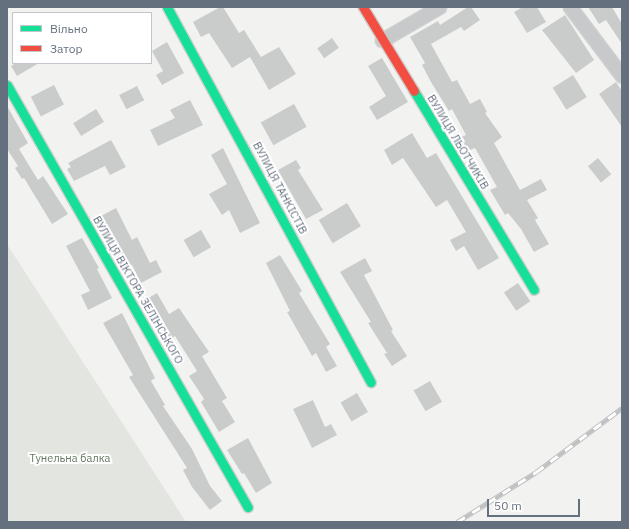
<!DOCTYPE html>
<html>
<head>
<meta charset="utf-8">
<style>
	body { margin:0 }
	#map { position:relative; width:629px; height:529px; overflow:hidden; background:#f2f3f1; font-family:"IBM Plex Sans",sans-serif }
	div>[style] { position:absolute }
	.green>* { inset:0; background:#e2e5e0 }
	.building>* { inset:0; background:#cacccc; transform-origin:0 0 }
	.roads { filter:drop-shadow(1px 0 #cecfcf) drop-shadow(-1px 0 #cecfcf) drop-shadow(0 1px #cecfcf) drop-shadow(0 -1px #cecfcf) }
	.street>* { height:13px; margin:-6.5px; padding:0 6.5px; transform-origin:6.5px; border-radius:6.5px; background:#c8c9cb }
	.fast>* { height:9px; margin:-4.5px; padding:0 4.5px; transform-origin:4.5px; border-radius:4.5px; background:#16e098 }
	.jam>* { height:9px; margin:-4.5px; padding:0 4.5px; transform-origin:4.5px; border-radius:4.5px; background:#f24e42 }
	.rail>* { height:4.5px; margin-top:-2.25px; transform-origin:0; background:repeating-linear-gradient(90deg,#fff 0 9px,#bfc0c1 0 18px); box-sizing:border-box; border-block:1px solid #bfc0c1 }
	span { translate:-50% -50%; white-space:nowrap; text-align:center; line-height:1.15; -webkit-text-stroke:4px #fff; paint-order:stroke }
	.street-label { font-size:11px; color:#65707f }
	.park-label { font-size:11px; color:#647763 }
	.frame { position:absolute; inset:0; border:8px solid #65707f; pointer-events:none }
	.legend { position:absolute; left:12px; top:12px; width:140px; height:52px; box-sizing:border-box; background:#fff; border:1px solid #c1c6cc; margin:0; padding:5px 7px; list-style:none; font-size:12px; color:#65707f }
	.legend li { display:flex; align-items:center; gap:8px; height:20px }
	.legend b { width:20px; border:1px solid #c1c6cc }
	.scale { position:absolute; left:487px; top:499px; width:93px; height:18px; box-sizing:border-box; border:2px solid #65707f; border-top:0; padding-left:5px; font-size:12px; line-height:14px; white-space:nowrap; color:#65707f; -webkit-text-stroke:3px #fff; paint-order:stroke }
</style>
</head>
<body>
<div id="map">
	<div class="green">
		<i style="clip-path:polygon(7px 244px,186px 522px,7px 522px)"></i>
	</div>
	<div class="building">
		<i style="clip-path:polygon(220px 7px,223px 7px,239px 33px,244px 30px,261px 57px,279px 47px,296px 74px,269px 90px,250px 57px,232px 68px,209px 33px,201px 37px,193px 22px)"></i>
		<i style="clip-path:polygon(468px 7px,471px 7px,480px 20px,464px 31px,461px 27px,431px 44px,452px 82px,457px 80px,470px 104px,480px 99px,487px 112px,485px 113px,502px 137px,494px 143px,520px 190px,541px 179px,547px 190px,527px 200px,538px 218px,535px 220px,549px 244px,534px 252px,521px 229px,508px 213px,505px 215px,490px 190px,497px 187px,475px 148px,468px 151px,461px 137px,466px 135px,452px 109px,449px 111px,431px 82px,422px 65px,425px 63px,410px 37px,438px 21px,440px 25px)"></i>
		<i style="clip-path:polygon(523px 7px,537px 7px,546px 22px,527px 33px,514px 12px)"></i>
		<i style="clip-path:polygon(588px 7px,612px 7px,622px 24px,622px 44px,606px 20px,599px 24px)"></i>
		<i style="clip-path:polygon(565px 15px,594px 60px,576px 73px,542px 30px)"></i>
		<i style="left:332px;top:38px;width:12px;height:18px;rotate:55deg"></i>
		<i style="clip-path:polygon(167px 42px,184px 73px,162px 85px,156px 75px,163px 71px,152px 51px)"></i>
		<i style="clip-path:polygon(382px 58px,408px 102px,377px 120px,369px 107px,386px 96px,368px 66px)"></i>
		<i style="clip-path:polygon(16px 63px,39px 63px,17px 76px,11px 66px)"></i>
		<i style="left:573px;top:75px;width:26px;height:24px;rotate:58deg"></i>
		<i style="clip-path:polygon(616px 82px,622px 91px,622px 127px,599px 94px)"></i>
		<i style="left:54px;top:85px;width:22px;height:26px;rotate:63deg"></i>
		<i style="left:137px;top:86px;width:16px;height:20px;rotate:63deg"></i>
		<i style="clip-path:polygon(190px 100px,203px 125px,158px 146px,150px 130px,175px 118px,170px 110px)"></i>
		<i style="left:294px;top:104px;width:26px;height:38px;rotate:61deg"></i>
		<i style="clip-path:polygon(7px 106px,28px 143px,19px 149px,38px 180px,43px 176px,68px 214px,52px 224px,24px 178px,22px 179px,15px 168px,18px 166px,7px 149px)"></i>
		<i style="left:96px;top:109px;width:15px;height:27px;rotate:58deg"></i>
		<i style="clip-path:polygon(412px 133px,427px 158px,436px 153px,499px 258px,478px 270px,464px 246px,456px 251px,450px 240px,466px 232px,447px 200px,436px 207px,403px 158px,392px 165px,384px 150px)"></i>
		<i style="clip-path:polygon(111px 140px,126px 167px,110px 175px,105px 166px,74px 181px,67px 169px,71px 167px,68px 163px)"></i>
		<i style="clip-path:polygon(223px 148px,260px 223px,240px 233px,229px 210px,222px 215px,209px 194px,227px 184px,211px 155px)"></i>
		<i style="left:598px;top:158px;width:21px;height:13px;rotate:51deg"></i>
		<i style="clip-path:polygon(296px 160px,301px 168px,298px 170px,323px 210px,306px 219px,278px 170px)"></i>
		<i style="left:347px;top:203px;width:27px;height:33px;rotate:59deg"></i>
		<i style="clip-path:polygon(116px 208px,132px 240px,137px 237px,150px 263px,156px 260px,162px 272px,141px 283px,132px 265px,128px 267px,101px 216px)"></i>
		<i style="left:201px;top:230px;width:20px;height:20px;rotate:60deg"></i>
		<i style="clip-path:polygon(82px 238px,99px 268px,97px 269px,112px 298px,88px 310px,81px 295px,90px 291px,66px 246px)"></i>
		<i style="clip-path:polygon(280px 255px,302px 291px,299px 293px,330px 344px,326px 347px,337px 366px,326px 372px,316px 353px,312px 356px,287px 312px,290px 311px,266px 263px)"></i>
		<i style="clip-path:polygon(365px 258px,372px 271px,364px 275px,393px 330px,391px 331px,407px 356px,392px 366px,384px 354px,387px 353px,368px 323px,371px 322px,340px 272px)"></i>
		<i style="left:518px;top:283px;width:22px;height:17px;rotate:56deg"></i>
		<i style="clip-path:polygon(157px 293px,169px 314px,179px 308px,209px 352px,202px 356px,227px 398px,222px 401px,235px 422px,219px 432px,201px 402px,204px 399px,189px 376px,197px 371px,175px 336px,169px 340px,145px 300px)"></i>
		<i style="clip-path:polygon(122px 313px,155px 378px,151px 381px,165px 405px,163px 406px,192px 449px,210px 486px,222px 501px,210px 510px,192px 487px,183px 470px,187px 468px,129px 377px,133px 375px,103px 323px)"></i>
		<i style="left:430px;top:381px;width:24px;height:19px;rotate:60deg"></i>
		<i style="left:357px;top:393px;width:22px;height:19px;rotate:60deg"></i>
		<i style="clip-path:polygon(313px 400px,325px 427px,331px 424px,337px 435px,312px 448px,293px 409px)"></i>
		<i style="clip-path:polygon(248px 438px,272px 483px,256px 493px,244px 473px,242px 474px,227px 450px)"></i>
	</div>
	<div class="roads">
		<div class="street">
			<i style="left:570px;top:7px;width:86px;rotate:53deg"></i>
			<i style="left:382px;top:40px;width:66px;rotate:-30.1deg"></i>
		</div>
		<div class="fast">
			<i style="left:167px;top:7px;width:427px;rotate:61.5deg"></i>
			<i style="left:7px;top:85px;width:486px;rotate:60.3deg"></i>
			<i style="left:414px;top:91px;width:232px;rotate:58.9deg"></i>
		</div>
		<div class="jam">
			<i style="left:363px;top:7px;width:98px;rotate:58.7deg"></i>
		</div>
	</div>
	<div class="rail">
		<i style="left:457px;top:522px;width:93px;rotate:-32.3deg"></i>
		<i style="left:536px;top:472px;width:107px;rotate:-36.7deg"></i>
	</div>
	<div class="street-label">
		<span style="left:458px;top:142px;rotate:59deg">ВУЛИЦЯ ЛЬОТЧИКІВ</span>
		<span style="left:280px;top:188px;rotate:62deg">ВУЛИЦЯ ТАНКІСТІВ</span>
		<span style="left:138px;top:290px;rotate:60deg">ВУЛИЦЯ ВІКТОРА ЗЕЛІНСЬКОГО</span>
	</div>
	<div class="park-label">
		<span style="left:70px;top:458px">Тунельна балка</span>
	</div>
	<div class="frame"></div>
	<ul class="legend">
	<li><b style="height:5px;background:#16e098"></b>Вільно</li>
	<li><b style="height:5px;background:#f24e42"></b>Затор</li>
	</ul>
	<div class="scale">50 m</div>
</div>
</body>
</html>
